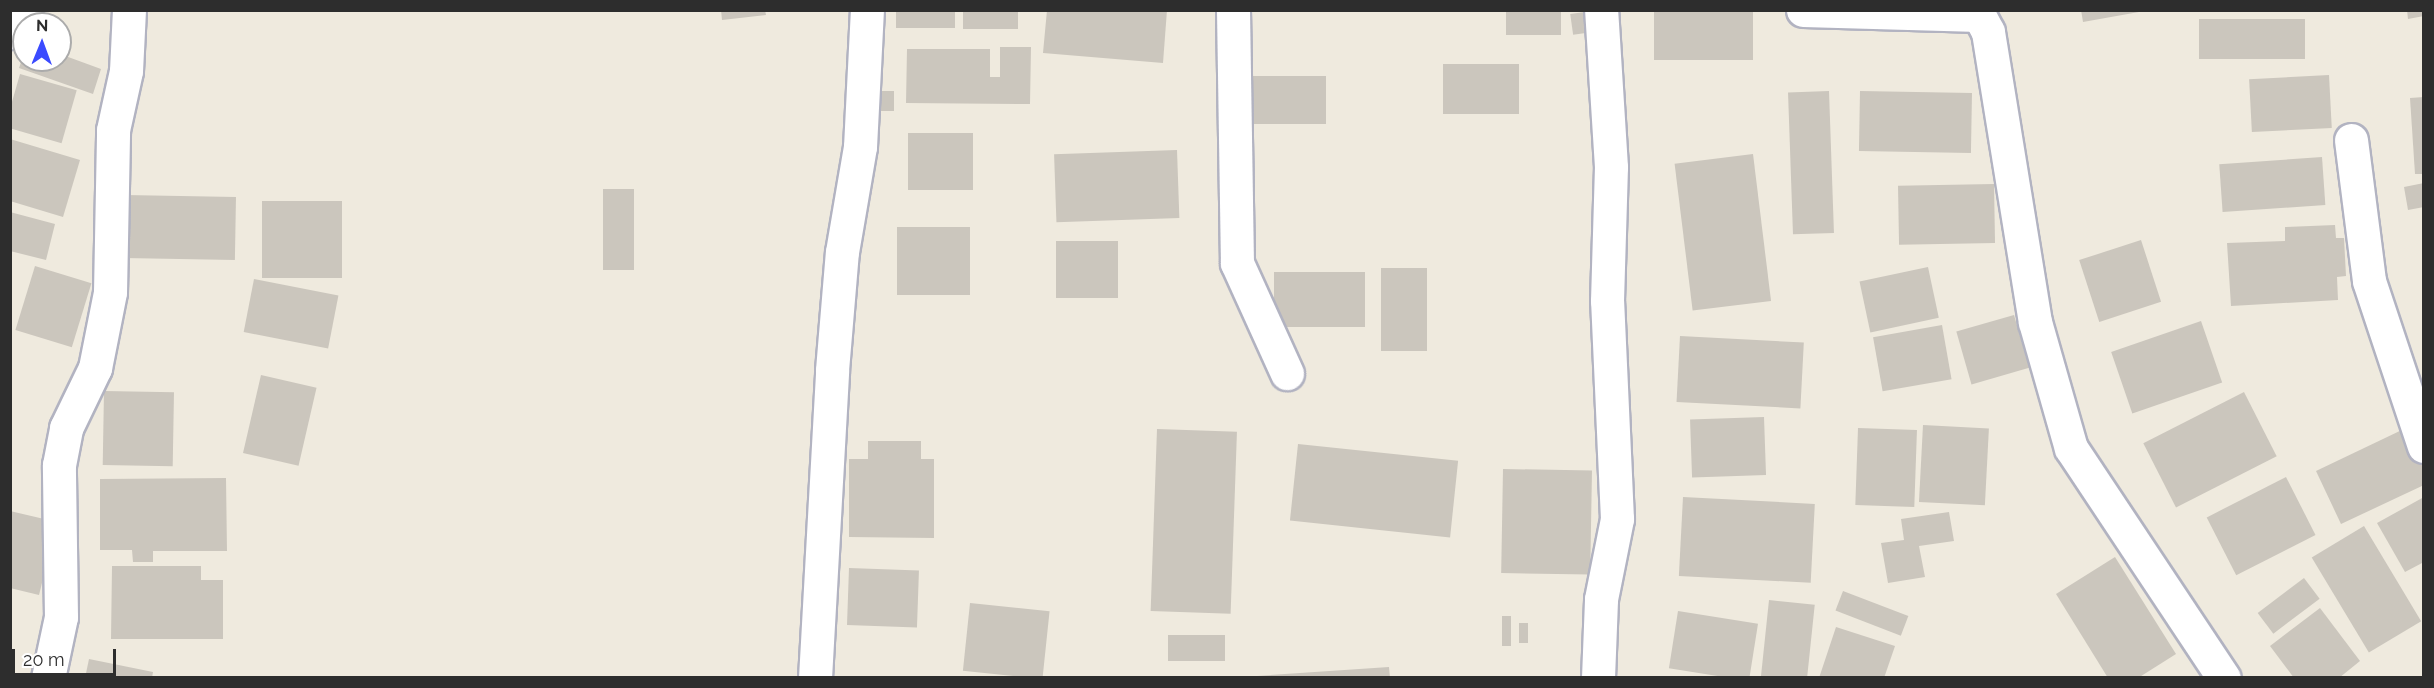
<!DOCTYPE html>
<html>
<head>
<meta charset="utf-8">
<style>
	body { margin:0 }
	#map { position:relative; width:2434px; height:688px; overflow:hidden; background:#efeade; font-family:Raleway,sans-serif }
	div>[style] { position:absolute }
	.building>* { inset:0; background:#cbc6bd; transform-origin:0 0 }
	.roads { filter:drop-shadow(2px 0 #b2b3c1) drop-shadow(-2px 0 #b2b3c1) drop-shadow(0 2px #b2b3c1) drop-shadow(0 -2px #b2b3c1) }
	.minor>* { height:33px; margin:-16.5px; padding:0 16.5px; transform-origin:16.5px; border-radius:16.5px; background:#fff }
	span { translate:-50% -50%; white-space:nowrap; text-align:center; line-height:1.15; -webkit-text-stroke:5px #fff; paint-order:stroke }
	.frame { position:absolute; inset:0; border:12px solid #2d2d2d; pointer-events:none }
	.north { position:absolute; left:12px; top:12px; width:60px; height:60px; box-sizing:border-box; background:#fff; border:2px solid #ababab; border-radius:50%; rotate:1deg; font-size:16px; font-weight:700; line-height:24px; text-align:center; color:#2d2d2d }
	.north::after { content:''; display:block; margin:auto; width:21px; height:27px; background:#3b4bff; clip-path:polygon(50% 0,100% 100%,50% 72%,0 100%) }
	.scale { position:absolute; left:12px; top:649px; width:104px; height:27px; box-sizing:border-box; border:3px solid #2d2d2d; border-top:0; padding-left:8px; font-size:18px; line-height:21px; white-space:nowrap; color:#2d2d2d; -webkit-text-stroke:4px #fff; paint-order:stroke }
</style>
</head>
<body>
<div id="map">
	<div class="building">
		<i style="clip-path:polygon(721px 10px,765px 10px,766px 15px,722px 20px)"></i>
		<i style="left:896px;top:10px;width:59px;height:18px"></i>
		<i style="left:963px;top:10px;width:55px;height:19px"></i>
		<i style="clip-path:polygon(1047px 10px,1167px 10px,1163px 63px,1043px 53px)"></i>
		<i style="left:1506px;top:10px;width:55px;height:25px"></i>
		<i style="left:1654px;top:10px;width:99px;height:50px"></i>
		<i style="clip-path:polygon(2081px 10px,2139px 10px,2139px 12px,2083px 22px)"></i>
		<i style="clip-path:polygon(2407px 10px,2424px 10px,2424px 16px,2408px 19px)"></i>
		<i style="left:1592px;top:11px;width:21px;height:22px;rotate:82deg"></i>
		<i style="left:2305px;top:19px;width:40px;height:106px;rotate:90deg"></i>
		<i style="clip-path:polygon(1000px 47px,1031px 47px,1030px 104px,906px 103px,907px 49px,990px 49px,990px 77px,1000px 77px)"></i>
		<i style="clip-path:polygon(24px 54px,24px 60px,60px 60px,60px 54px,101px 69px,93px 94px,19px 68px)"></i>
		<i style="left:1443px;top:64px;width:76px;height:50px"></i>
		<i style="left:20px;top:74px;width:59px;height:55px;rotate:16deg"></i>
		<i style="left:2329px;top:75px;width:53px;height:80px;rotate:87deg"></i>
		<i style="left:1250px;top:76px;width:76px;height:48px"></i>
		<i style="left:865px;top:91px;width:29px;height:20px"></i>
		<i style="left:1829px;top:91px;width:142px;height:41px;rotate:88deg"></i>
		<i style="left:1860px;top:91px;width:112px;height:60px;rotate:1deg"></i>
		<i style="clip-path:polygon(2424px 97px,2424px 174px,2415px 174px,2410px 98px)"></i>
		<i style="left:908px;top:133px;width:65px;height:57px"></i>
		<i style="clip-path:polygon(10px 139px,80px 160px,63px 217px,10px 201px)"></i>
		<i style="left:1177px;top:150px;width:68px;height:123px;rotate:88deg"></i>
		<i style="left:1753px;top:154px;width:148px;height:79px;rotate:83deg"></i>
		<i style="left:2322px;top:157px;width:48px;height:103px;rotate:86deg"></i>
		<i style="clip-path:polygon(2424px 183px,2424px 207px,2408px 210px,2404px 187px)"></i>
		<i style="left:1994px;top:184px;width:59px;height:96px;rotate:89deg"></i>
		<i style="left:603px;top:189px;width:31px;height:81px"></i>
		<i style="left:125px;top:195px;width:111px;height:63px;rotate:1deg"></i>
		<i style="left:262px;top:201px;width:80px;height:77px"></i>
		<i style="clip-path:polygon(10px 212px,55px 224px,46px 260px,10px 251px)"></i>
		<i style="clip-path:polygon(2335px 225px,2336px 238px,2344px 238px,2346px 276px,2337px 277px,2338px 300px,2231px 306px,2227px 243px,2285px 241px,2285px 227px)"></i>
		<i style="left:897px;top:227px;width:73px;height:68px"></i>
		<i style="left:2141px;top:240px;width:65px;height:65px;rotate:72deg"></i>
		<i style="left:1056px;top:241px;width:62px;height:57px"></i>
		<i style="left:35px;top:266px;width:59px;height:67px;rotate:17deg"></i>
		<i style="left:1928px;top:267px;width:52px;height:70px;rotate:78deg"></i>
		<i style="left:1381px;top:268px;width:46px;height:83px"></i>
		<i style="left:1365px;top:272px;width:55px;height:91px;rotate:90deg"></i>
		<i style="left:254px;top:279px;width:86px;height:54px;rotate:11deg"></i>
		<i style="left:2014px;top:315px;width:55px;height:60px;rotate:74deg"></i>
		<i style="left:2201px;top:321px;width:65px;height:95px;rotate:71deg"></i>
		<i style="left:1942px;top:325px;width:55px;height:70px;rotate:80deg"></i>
		<i style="left:1680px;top:336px;width:124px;height:66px;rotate:3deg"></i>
		<i style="left:261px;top:375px;width:57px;height:80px;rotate:13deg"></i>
		<i style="left:104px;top:391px;width:70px;height:74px;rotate:1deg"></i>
		<i style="left:2244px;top:392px;width:72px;height:113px;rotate:63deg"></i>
		<i style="left:1764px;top:417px;width:58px;height:74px;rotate:88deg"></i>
		<i style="left:1923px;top:425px;width:66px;height:77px;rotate:3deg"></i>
		<i style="left:1858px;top:428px;width:59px;height:77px;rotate:2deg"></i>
		<i style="clip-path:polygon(2406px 428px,2424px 464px,2424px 485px,2341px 524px,2316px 471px)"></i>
		<i style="left:1157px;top:429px;width:80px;height:182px;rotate:2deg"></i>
		<i style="clip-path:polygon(868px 441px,921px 441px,921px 459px,934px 459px,934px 538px,849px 537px,849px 459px,868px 459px)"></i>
		<i style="left:1298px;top:444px;width:161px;height:77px;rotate:6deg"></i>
		<i style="left:1503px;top:469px;width:89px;height:104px;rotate:1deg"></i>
		<i style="left:2286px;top:477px;width:65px;height:89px;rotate:63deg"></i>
		<i style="clip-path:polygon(226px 478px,227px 551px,153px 551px,153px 562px,133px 562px,132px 550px,100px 550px,100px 479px)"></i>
		<i style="left:1683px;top:497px;width:132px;height:79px;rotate:3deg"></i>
		<i style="clip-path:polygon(2424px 497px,2424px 562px,2405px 572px,2377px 523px)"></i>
		<i style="clip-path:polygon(10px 511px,57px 522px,39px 595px,10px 588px)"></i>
		<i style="clip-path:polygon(1949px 512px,1954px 541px,1919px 546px,1925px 577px,1888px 583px,1881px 543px,1904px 540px,1901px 519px)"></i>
		<i style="left:2364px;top:526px;width:111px;height:61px;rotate:59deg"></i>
		<i style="clip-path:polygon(2115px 557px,2176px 654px,2138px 678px,2108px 678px,2056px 594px)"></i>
		<i style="clip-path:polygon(112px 566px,201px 566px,201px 580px,223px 580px,223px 639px,111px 639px)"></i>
		<i style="left:849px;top:568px;width:70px;height:57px;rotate:2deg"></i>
		<i style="left:2304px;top:578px;width:26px;height:58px;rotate:53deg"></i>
		<i style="left:1843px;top:591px;width:70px;height:21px;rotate:21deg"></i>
		<i style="left:1769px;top:600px;width:46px;height:78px;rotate:6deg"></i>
		<i style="left:970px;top:603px;width:80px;height:68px;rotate:6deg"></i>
		<i style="clip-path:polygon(2320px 608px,2360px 661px,2339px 678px,2294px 678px,2270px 646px)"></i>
		<i style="left:1678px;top:611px;width:81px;height:58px;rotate:9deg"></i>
		<i style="left:1502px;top:616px;width:9px;height:30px"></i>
		<i style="left:1519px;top:623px;width:9px;height:20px"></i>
		<i style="clip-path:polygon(1836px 627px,1895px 646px,1884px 678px,1819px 678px)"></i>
		<i style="left:1168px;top:635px;width:57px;height:26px"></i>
		<i style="clip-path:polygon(89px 659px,153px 672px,152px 678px,85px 678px)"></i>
		<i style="clip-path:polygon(1389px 667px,1390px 678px,1257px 678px,1257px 676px)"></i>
	</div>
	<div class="roads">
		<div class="minor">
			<i style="left:1233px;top:10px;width:253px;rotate:89.1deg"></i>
			<i style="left:1237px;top:263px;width:121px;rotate:65.6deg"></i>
			<i style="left:1803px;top:10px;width:176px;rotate:1.6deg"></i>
			<i style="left:1979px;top:15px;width:19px;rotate:62deg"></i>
			<i style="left:1988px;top:32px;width:294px;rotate:80.8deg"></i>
			<i style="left:2035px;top:322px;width:131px;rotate:74.1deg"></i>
			<i style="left:2071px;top:448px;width:276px;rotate:56.4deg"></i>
			<i style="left:10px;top:32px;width:27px;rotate:-54deg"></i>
			<i style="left:2351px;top:140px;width:142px;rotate:82.7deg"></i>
			<i style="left:2369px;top:281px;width:174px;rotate:71.6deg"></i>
			<i style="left:48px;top:678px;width:62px;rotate:-78deg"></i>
			<i style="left:61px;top:617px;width:152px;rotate:-90.8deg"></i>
			<i style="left:59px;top:465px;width:38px;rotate:-79deg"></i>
			<i style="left:66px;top:428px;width:67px;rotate:-64.2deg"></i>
			<i style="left:95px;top:368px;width:77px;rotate:-78.8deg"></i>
			<i style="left:110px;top:292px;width:162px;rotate:-88.9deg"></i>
			<i style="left:113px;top:130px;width:60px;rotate:-77.6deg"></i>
			<i style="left:126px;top:71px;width:61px;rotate:-87.2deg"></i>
			<i style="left:815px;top:678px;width:308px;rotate:-86.8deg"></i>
			<i style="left:832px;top:370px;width:118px;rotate:-85.2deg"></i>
			<i style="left:842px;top:252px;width:107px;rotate:-80.3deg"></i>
			<i style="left:860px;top:147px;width:137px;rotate:-87.1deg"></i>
			<i style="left:1598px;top:678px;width:79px;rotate:-87.8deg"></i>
			<i style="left:1601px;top:599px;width:82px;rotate:-78.7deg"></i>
			<i style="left:1617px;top:519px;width:218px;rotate:-92.6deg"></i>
			<i style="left:1607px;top:301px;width:134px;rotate:-88.3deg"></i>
			<i style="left:1611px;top:167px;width:157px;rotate:-93.6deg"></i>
		</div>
	</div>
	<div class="frame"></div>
	<div class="north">N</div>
	<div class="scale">20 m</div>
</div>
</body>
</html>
